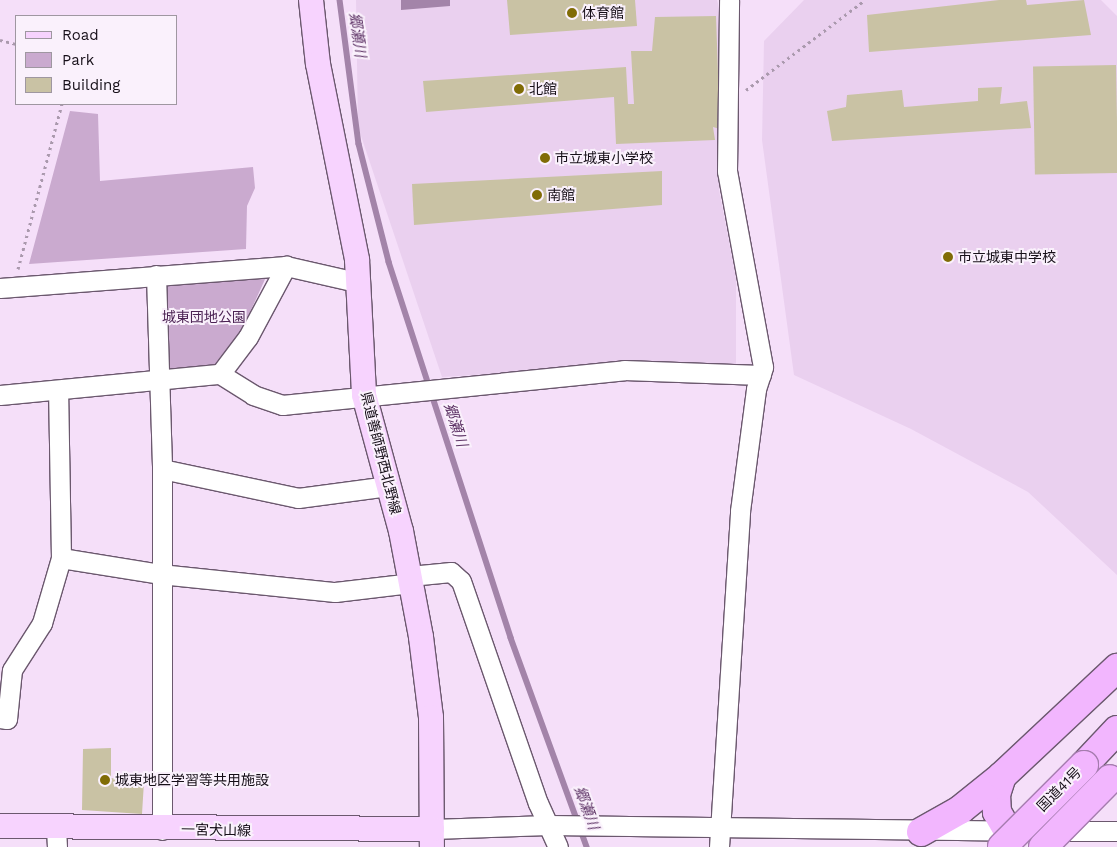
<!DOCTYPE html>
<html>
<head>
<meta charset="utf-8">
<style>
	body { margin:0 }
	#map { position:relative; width:1117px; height:847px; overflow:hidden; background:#f5dff9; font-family:"Work Sans","Noto Sans JP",sans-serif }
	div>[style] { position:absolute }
	.built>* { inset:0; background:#ead0ef }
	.green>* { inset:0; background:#caaacf }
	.water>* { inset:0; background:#a384a9 }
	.stream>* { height:5.5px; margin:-2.75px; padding:0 2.75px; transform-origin:2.75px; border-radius:2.75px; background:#a384a9 }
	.building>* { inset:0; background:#c9c2a4; transform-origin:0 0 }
	.path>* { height:3px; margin-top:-1.5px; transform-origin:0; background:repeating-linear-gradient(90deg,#aa99ad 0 2.5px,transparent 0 6.5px) }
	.roads { filter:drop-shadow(1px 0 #6b586e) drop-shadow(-1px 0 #6b586e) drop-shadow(0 1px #6b586e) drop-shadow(0 -1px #6b586e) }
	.minor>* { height:19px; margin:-9.5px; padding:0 9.5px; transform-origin:9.5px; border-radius:9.5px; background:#fff }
	.major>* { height:24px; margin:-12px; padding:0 12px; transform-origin:12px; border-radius:12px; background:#f7d3fe }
	.highway>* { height:28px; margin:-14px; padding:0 14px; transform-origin:14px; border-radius:14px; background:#f2b6fe }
	.bridges { filter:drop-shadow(1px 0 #a57cae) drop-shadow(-1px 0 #a57cae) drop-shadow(0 1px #a57cae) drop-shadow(0 -1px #a57cae) }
	.highway-bridge>* { height:28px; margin:-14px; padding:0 14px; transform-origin:14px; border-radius:14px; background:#f2b6fe }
	.dots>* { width:14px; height:14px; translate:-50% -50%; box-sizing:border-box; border:2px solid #faf1fc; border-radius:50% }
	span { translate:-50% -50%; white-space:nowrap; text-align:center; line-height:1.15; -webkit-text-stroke:4px #faf1fc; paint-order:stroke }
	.poi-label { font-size:14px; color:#160f18 }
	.left { translate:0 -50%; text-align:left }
	.park-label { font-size:14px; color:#4c2354 }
	.street-label { font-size:14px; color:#160f18 }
	.water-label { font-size:15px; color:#603668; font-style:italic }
	.legend { position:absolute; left:15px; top:15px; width:162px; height:90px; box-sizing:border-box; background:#faf1fc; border:1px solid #9f97a1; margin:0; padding:6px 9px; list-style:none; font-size:15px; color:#160f18 }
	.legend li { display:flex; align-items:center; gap:10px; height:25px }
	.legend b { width:25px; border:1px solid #9f97a1 }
</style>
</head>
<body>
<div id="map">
	<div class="built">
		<i style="clip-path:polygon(356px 0,717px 0,729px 44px,719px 190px,736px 278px,736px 370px,645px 364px,442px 377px,358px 127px)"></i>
		<i style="clip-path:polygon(804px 0,1101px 0,1117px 16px,1117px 575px,1028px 492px,911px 429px,794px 375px,762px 140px,764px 41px)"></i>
	</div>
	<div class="green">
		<i style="clip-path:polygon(70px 111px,98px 114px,100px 181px,253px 167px,255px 188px,247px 206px,246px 249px,29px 264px)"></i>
		<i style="clip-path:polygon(266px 277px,242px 330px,214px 365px,166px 369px,165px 282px)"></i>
	</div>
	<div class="water">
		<i style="clip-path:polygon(401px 0,450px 0,450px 6px,401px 10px)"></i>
	</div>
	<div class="stream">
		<i style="left:340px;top:0;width:145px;rotate:82.5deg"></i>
		<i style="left:359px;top:144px;width:122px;rotate:75.7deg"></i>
		<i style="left:389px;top:262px;width:395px;rotate:72deg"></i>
		<i style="left:511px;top:638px;width:222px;rotate:70deg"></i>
	</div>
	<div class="building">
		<i style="clip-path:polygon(507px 0,635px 0,637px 26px,510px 35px)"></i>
		<i style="clip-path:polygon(999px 0,1026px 0,1027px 5px,1084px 0,1091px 35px,869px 52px,867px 15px)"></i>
		<i style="clip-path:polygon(716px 16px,720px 129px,713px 127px,715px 140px,616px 144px,614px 97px,426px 112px,423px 81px,626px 67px,628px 104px,634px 104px,631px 51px,652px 51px,655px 17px)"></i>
		<i style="left:1116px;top:65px;width:108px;height:83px;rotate:89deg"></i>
		<i style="clip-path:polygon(1002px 87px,1000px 104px,1027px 101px,1031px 128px,832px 141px,827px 111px,846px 107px,847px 95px,902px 90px,904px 107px,978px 101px,978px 88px)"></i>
		<i style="clip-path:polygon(662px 171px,662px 205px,414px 225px,412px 184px)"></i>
		<i style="clip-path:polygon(111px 748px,111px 778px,144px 782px,142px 814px,82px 810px,83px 749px)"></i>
	</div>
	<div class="path">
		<i style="left:0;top:40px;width:16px;rotate:14deg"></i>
		<i style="left:746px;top:90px;width:149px;rotate:-37.1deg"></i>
		<i style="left:18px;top:269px;width:171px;rotate:-75.1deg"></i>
	</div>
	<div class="roads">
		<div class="minor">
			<i style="left:156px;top:275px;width:194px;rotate:88.2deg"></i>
			<i style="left:162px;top:469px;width:361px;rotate:90deg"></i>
			<i style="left:0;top:288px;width:287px;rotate:-4.4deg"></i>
			<i style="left:286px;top:266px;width:72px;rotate:12.9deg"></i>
			<i style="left:220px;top:374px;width:46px;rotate:-52.9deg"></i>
			<i style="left:248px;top:337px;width:81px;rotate:-61.8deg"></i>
			<i style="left:0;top:395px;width:221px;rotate:-5.5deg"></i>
			<i style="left:220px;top:374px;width:39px;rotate:32deg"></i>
			<i style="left:253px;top:395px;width:31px;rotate:19deg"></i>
			<i style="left:282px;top:405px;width:344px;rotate:-5.8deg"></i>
			<i style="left:624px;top:370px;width:137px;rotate:2.1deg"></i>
			<i style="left:162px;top:469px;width:139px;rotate:12deg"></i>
			<i style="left:298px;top:498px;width:91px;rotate:-7.6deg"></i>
			<i style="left:61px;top:558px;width:100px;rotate:9.2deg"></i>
			<i style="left:160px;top:574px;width:176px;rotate:5.9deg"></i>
			<i style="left:335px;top:592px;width:78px;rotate:-6.7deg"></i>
			<i style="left:410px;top:576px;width:41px;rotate:-5.6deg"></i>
			<i style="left:451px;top:572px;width:13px;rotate:42deg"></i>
			<i style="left:461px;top:581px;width:235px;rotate:70.9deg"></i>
			<i style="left:538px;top:803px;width:48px;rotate:65.6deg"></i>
			<i style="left:0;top:718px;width:7px;rotate:8deg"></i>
			<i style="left:7px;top:719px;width:49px;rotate:-84.2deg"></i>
			<i style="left:12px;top:670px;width:56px;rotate:-57.4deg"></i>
			<i style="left:42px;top:623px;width:68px;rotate:-73.7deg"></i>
			<i style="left:61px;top:558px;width:167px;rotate:-91deg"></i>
			<i style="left:56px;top:828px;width:19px;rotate:87deg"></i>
			<i style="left:432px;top:829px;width:116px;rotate:-2deg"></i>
			<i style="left:548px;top:825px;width:470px;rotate:0.7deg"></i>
			<i style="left:1053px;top:831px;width:64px"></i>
			<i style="left:719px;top:847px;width:337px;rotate:-86.4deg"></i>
			<i style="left:740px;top:511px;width:123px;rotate:-82.5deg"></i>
			<i style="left:756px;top:389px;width:23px;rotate:-72deg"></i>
			<i style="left:763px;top:367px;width:199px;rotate:-100.4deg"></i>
			<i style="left:727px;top:171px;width:171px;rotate:-89.3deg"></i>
		</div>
		<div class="major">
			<i style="left:311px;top:0;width:64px;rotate:83.8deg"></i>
			<i style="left:318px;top:64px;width:200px;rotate:78.7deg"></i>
			<i style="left:357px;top:260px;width:135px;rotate:87deg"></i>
			<i style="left:364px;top:395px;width:141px;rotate:74.8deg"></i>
			<i style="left:401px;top:531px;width:108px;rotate:79.3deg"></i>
			<i style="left:421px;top:637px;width:81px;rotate:82.9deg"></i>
			<i style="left:431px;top:717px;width:130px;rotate:89.6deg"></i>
			<i style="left:0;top:826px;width:432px;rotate:0.4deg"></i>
		</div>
		<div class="highway">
			<i style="left:1084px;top:765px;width:48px;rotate:-46.7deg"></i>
			<i style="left:1002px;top:776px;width:19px;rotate:108deg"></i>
			<i style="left:996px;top:794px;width:18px;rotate:87deg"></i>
			<i style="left:997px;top:812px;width:22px;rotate:60deg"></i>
			<i style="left:921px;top:832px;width:45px;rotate:-29.4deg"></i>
			<i style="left:960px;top:810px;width:54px;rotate:-39deg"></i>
			<i style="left:1002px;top:776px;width:158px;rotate:-43.2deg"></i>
		</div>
	</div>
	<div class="bridges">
		<div class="highway-bridge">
			<i style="left:1002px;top:847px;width:116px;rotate:-45deg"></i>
			<i style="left:1043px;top:847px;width:95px;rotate:-45.4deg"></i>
		</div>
	</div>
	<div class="dots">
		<i style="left:572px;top:13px;background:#806c06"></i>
		<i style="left:519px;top:89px;background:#806c06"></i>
		<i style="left:545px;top:158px;background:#806c06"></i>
		<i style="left:537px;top:195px;background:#806c06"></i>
		<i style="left:948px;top:257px;background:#806c06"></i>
		<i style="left:105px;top:780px;background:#806c06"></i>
	</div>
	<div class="poi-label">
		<span class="left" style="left:582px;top:13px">体育館</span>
		<span class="left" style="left:529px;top:89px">北館</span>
		<span class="left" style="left:555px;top:158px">市立城東小学校</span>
		<span class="left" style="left:547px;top:195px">南館</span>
		<span class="left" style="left:958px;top:257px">市立城東中学校</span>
		<span class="left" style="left:115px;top:780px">城東地区学習等共用施設</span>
	</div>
	<div class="park-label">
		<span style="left:204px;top:317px">城東団地公園</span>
	</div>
	<div class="street-label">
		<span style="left:381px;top:453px;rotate:76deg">県道善師野西北野線</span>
		<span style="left:1059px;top:789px;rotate:-45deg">国道41号</span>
		<span style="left:216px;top:830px;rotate:1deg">一宮犬山線</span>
	</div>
	<div class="water-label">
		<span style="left:357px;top:35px;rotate:82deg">郷瀬川</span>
		<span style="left:455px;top:425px;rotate:72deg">郷瀬川</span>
		<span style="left:586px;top:808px;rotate:70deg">郷瀬川</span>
	</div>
	<ul class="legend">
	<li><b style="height:6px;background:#f7d3fe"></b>Road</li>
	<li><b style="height:14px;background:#caaacf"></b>Park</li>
	<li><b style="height:14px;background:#c9c2a4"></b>Building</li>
	</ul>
</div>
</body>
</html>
